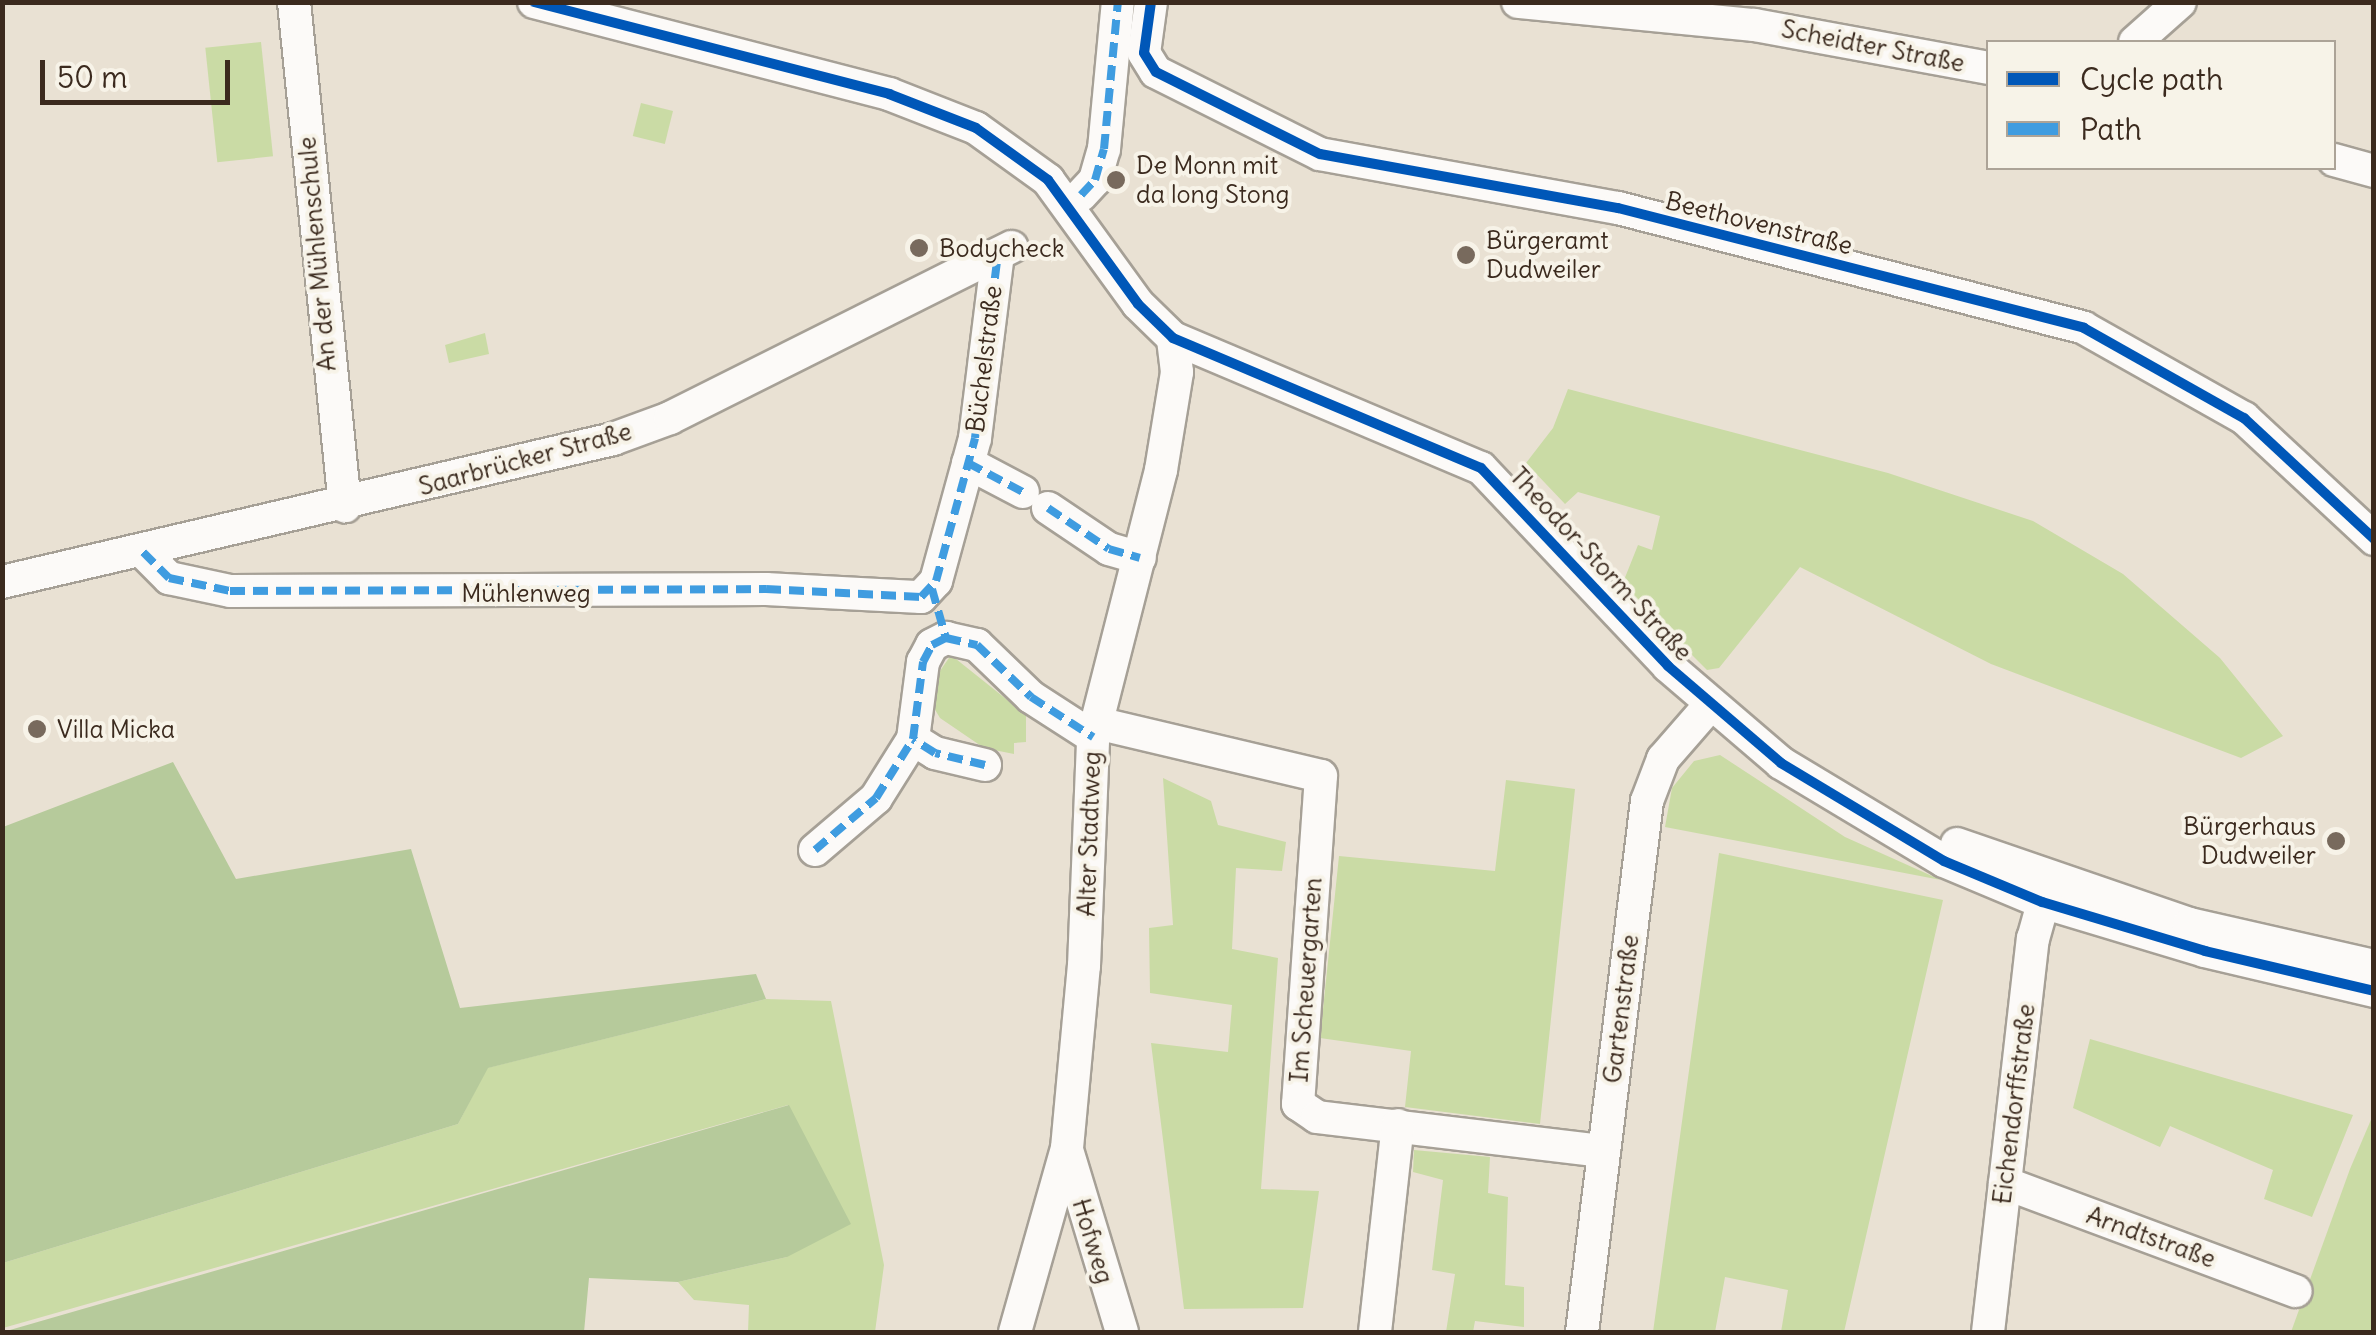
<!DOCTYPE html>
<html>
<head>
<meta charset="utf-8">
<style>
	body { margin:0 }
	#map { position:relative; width:2376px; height:1335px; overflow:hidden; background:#e9e1d3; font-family:Delius,sans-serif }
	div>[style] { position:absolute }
	.green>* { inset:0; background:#cadba5; transform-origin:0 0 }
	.forest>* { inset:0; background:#b6ca9b }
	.roads { filter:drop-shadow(2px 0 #a6a096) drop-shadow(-2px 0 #a6a096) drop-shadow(0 2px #a6a096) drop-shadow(0 -2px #a6a096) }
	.minor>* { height:32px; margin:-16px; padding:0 16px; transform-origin:16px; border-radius:16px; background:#fcfaf8 }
	.quiet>* { height:8px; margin-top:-4px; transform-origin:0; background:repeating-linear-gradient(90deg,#3f9ce0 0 15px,transparent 0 23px) }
	.cycleway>* { height:10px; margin:-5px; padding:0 5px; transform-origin:5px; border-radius:5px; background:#0057b8 }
	.dots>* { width:28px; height:28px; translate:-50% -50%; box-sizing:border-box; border:5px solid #f7f3e8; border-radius:50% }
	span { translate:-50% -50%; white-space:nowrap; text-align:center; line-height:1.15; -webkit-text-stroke:8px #f7f3e8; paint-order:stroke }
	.street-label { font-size:25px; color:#3b2a1e }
	.poi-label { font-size:25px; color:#3b2a1e }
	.left { translate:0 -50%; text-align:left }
	.right { translate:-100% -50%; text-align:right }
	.frame { position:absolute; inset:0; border:5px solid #3b2a1e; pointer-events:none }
	.legend { position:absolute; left:1986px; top:40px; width:350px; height:130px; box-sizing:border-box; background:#f7f3e8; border:2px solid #aca397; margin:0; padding:12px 18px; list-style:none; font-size:30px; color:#3b2a1e }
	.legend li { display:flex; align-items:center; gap:20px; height:50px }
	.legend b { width:50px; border:2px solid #aca397 }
	.scale { position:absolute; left:40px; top:60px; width:190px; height:45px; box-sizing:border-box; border:5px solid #3b2a1e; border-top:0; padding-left:12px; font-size:30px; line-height:35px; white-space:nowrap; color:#3b2a1e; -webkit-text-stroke:8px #f7f3e8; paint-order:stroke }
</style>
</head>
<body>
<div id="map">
	<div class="green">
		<i style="left:261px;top:42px;width:115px;height:56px;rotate:84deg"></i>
		<i style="left:641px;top:103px;width:33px;height:34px;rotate:14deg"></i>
		<i style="clip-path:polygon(485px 333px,489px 354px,449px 363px,445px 345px)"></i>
		<i style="clip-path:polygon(1568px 389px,1888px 473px,2033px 521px,2123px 574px,2220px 658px,2283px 736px,2241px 758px,1991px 664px,1800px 567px,1719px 668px,1707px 670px,1622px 585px,1638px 545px,1652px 550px,1660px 516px,1578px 492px,1565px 504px,1526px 463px,1553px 428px)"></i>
		<i style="clip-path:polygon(951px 655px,1026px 715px,1026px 742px,1014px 743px,1014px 754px,984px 748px,940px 718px,931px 703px,933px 681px)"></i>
		<i style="clip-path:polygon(1720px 755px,1845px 837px,1941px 880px,1665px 827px,1672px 788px,1694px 761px)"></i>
		<i style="clip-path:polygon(1163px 778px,1211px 801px,1218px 825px,1286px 842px,1282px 871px,1236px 868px,1232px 949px,1278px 958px,1261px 1189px,1319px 1191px,1303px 1308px,1184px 1309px,1151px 1043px,1228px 1052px,1232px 1005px,1150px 993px,1149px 928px,1173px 925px)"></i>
		<i style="clip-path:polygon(1506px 780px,1575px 789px,1540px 1124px,1405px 1107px,1411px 1051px,1320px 1038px,1339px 856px,1495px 871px)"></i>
		<i style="clip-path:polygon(1719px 853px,1943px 900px,1844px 1332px,1781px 1332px,1788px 1290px,1725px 1277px,1715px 1332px,1653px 1332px)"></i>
		<i style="clip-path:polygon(766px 999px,831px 1001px,884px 1265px,875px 1332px,748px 1332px,749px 1305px,694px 1300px,678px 1282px,787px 1257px,788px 1105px,3px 1328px,3px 1263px,458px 1124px,487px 1068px)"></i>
		<i style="clip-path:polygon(2090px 1039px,2353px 1115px,2312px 1217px,2264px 1199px,2273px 1170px,2170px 1126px,2160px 1147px,2073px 1108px)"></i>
		<i style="clip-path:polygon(2373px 1115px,2373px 1332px,2291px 1332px,2350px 1169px)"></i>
		<i style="clip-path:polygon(1414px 1150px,1490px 1157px,1488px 1193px,1508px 1197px,1505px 1285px,1524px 1287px,1524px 1327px,1475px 1321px,1473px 1332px,1446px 1332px,1455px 1274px,1432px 1270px,1443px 1180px,1413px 1172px)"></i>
	</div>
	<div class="forest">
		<i style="clip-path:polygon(173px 762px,236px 879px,411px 849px,460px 1008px,756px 974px,766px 999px,488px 1068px,458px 1124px,3px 1263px,3px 827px)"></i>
		<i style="clip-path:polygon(789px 1105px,851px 1224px,787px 1257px,678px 1282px,589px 1278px,584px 1332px,3px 1332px)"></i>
	</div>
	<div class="roads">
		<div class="minor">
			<i style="left:294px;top:2px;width:507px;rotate:84.22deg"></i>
			<i style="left:534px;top:2px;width:367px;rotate:14.5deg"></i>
			<i style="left:889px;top:94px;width:93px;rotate:21.3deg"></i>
			<i style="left:976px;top:128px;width:89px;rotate:35.8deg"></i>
			<i style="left:1048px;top:180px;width:153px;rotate:54deg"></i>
			<i style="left:1138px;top:304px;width:49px;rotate:44.2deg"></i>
			<i style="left:1173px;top:338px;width:334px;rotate:22.9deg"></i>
			<i style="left:1481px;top:468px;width:272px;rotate:46.6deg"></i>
			<i style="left:1668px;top:666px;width:149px;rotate:40.6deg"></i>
			<i style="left:1781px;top:763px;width:190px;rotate:31deg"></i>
			<i style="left:1944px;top:861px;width:106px;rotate:22.7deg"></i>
			<i style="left:2042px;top:902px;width:170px;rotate:16.7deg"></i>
			<i style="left:2205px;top:951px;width:174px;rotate:13.3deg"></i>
			<i style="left:1151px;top:2px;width:51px;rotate:97.8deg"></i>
			<i style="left:1144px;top:53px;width:22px;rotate:58deg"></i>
			<i style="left:1156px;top:72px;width:183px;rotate:26.6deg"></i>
			<i style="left:1320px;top:154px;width:303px;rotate:10.3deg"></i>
			<i style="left:1618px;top:208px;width:481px;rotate:14.4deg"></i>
			<i style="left:2084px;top:328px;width:184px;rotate:29.4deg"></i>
			<i style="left:2244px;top:418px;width:178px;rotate:42.9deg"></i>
			<i style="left:1518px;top:2px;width:237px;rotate:5.6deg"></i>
			<i style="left:1754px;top:25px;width:238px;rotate:10.4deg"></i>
			<i style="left:2135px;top:42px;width:60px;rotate:-41.6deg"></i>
			<i style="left:2334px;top:160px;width:41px;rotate:15.4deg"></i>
			<i style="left:1081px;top:195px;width:21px;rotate:-47deg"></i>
			<i style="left:1095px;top:180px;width:32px;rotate:-74deg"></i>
			<i style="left:1104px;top:149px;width:148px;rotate:-84.6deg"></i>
			<i style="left:968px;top:463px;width:62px;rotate:27.8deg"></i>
			<i style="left:1048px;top:508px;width:73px;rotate:33.9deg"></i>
			<i style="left:1109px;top:549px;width:32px;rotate:16deg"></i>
			<i style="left:143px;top:552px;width:37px;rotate:45deg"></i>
			<i style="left:169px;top:578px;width:62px;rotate:12deg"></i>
			<i style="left:230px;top:591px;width:536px;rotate:-0.21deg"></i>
			<i style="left:766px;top:589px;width:155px;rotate:3deg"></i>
			<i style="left:921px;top:597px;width:22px;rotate:-47deg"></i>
			<i style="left:936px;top:581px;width:148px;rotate:-74.7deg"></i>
			<i style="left:975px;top:438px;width:185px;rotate:-82.9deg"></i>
			<i style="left:2px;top:582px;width:628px;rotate:-13.17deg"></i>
			<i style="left:613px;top:439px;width:61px;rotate:-20.2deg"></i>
			<i style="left:670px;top:418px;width:382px;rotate:-26.6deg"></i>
			<i style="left:1097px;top:723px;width:230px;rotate:13.3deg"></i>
			<i style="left:1321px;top:776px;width:329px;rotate:94deg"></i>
			<i style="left:1298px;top:1104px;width:23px;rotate:34deg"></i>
			<i style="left:1317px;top:1117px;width:289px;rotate:6.8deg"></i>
			<i style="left:985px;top:765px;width:51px;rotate:-166.5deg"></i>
			<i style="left:935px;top:753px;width:26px;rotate:-148deg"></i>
			<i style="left:913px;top:739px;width:78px;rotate:-82.6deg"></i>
			<i style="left:923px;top:662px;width:19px;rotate:-62deg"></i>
			<i style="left:932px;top:645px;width:16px;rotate:-27deg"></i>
			<i style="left:946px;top:638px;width:32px;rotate:13deg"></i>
			<i style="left:977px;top:645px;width:75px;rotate:43.9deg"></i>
			<i style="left:1031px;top:697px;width:74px;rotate:32.8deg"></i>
			<i style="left:1957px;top:844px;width:245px;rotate:19deg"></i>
			<i style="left:2189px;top:924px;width:190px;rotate:12.8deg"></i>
			<i style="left:815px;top:850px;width:80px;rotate:-40.4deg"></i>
			<i style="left:876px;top:798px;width:70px;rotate:-57.9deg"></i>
			<i style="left:1068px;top:1153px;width:187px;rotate:73.2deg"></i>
			<i style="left:2005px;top:1183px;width:310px;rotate:20.4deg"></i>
			<i style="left:1015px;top:1332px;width:191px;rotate:-74.2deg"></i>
			<i style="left:1067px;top:1148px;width:183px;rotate:-84.7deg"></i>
			<i style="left:1084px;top:966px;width:229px;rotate:-87.7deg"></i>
			<i style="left:1093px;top:737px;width:276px;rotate:-75.7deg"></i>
			<i style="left:1161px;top:470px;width:99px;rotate:-80.7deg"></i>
			<i style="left:1177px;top:372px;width:34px;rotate:-97deg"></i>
			<i style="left:1375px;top:1332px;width:208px;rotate:-83.7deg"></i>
			<i style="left:1582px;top:1332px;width:535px;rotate:-83.02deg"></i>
			<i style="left:1647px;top:801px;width:45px;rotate:-69.1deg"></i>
			<i style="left:1663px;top:759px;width:72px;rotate:-49deg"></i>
			<i style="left:1988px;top:1332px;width:396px;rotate:-83.5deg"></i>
			<i style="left:2033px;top:939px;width:59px;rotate:-74.3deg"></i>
		</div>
	</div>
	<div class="quiet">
		<i style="left:1081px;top:195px;width:21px;rotate:-47deg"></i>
		<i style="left:1095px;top:180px;width:32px;rotate:-74deg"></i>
		<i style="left:1104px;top:149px;width:148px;rotate:-84.6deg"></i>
		<i style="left:968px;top:463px;width:62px;rotate:27.8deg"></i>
		<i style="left:1048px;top:508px;width:73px;rotate:33.9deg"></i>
		<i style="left:1109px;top:549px;width:32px;rotate:16deg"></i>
		<i style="left:143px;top:552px;width:37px;rotate:45deg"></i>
		<i style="left:169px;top:578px;width:62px;rotate:12deg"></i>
		<i style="left:230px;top:591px;width:536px;rotate:-0.21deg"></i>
		<i style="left:766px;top:589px;width:155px;rotate:3deg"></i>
		<i style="left:921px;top:597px;width:22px;rotate:-47deg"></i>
		<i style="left:936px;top:581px;width:148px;rotate:-74.7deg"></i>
		<i style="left:975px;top:438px;width:185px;rotate:-82.9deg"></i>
		<i style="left:932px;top:589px;width:51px;rotate:74.1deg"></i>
		<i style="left:985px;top:765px;width:51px;rotate:-166.5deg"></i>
		<i style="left:935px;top:753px;width:26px;rotate:-148deg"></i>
		<i style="left:913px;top:739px;width:78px;rotate:-82.6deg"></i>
		<i style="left:923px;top:662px;width:19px;rotate:-62deg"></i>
		<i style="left:932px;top:645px;width:16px;rotate:-27deg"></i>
		<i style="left:946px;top:638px;width:32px;rotate:13deg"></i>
		<i style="left:977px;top:645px;width:75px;rotate:43.9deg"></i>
		<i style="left:1031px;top:697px;width:74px;rotate:32.8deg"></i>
		<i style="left:815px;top:850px;width:80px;rotate:-40.4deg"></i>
		<i style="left:876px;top:798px;width:70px;rotate:-57.9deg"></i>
	</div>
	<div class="cycleway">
		<i style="left:534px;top:2px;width:367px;rotate:14.5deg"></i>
		<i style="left:889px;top:94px;width:93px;rotate:21.3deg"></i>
		<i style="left:976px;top:128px;width:89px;rotate:35.8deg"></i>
		<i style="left:1048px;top:180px;width:153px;rotate:54deg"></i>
		<i style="left:1138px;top:304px;width:49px;rotate:44.2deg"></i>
		<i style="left:1173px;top:338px;width:334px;rotate:22.9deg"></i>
		<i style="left:1481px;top:468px;width:272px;rotate:46.6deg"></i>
		<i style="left:1668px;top:666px;width:149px;rotate:40.6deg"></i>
		<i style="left:1781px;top:763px;width:190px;rotate:31deg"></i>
		<i style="left:1944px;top:861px;width:106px;rotate:22.7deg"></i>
		<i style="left:2042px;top:902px;width:170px;rotate:16.7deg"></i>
		<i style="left:2205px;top:951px;width:174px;rotate:13.3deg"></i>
		<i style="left:1151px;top:2px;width:51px;rotate:97.8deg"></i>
		<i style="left:1144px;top:53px;width:22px;rotate:58deg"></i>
		<i style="left:1156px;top:72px;width:183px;rotate:26.6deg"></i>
		<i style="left:1320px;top:154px;width:303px;rotate:10.3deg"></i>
		<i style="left:1618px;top:208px;width:481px;rotate:14.4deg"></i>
		<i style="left:2084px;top:328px;width:184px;rotate:29.4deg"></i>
		<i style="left:2244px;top:418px;width:178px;rotate:42.9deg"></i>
	</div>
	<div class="dots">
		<i style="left:1116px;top:180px;background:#786a5d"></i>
		<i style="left:919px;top:248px;background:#786a5d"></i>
		<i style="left:1466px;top:255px;background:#786a5d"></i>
		<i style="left:37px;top:729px;background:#786a5d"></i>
		<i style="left:2336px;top:841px;background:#786a5d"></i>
	</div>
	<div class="street-label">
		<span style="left:1873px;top:46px;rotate:11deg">Scheidter Straße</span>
		<span style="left:1759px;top:223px;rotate:14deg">Beethovenstraße</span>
		<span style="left:317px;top:254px;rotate:-95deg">An der Mühlenschule</span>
		<span style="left:984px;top:359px;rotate:-83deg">Büchelstraße</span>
		<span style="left:525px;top:459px;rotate:-15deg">Saarbrücker Straße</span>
		<span style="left:1601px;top:564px;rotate:47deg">Theodor-Storm-Straße</span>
		<span style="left:526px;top:593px">Mühlenweg</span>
		<span style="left:1089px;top:834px;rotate:-88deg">Alter Stadtweg</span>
		<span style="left:1306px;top:980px;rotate:-86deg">Im Scheuergarten</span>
		<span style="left:1621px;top:1009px;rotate:-83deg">Gartenstraße</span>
		<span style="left:2014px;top:1104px;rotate:-83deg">Eichendorffstraße</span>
		<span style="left:2151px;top:1237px;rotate:20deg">Arndtstraße</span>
		<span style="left:1093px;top:1241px;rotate:73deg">Hofweg</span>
	</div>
	<div class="poi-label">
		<span class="left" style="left:1136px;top:180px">De Monn mit<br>da long Stong</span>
		<span class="left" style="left:1486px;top:255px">Bürgeramt<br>Dudweiler</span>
		<span class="left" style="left:939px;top:248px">Bodycheck</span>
		<span class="left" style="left:57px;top:729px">Villa Micka</span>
		<span class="right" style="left:2316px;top:841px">Bürgerhaus<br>Dudweiler</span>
	</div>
	<div class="frame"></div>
	<ul class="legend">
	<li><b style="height:12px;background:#0057b8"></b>Cycle path</li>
	<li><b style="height:12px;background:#3f9ce0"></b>Path</li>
	</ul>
	<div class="scale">50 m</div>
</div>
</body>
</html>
